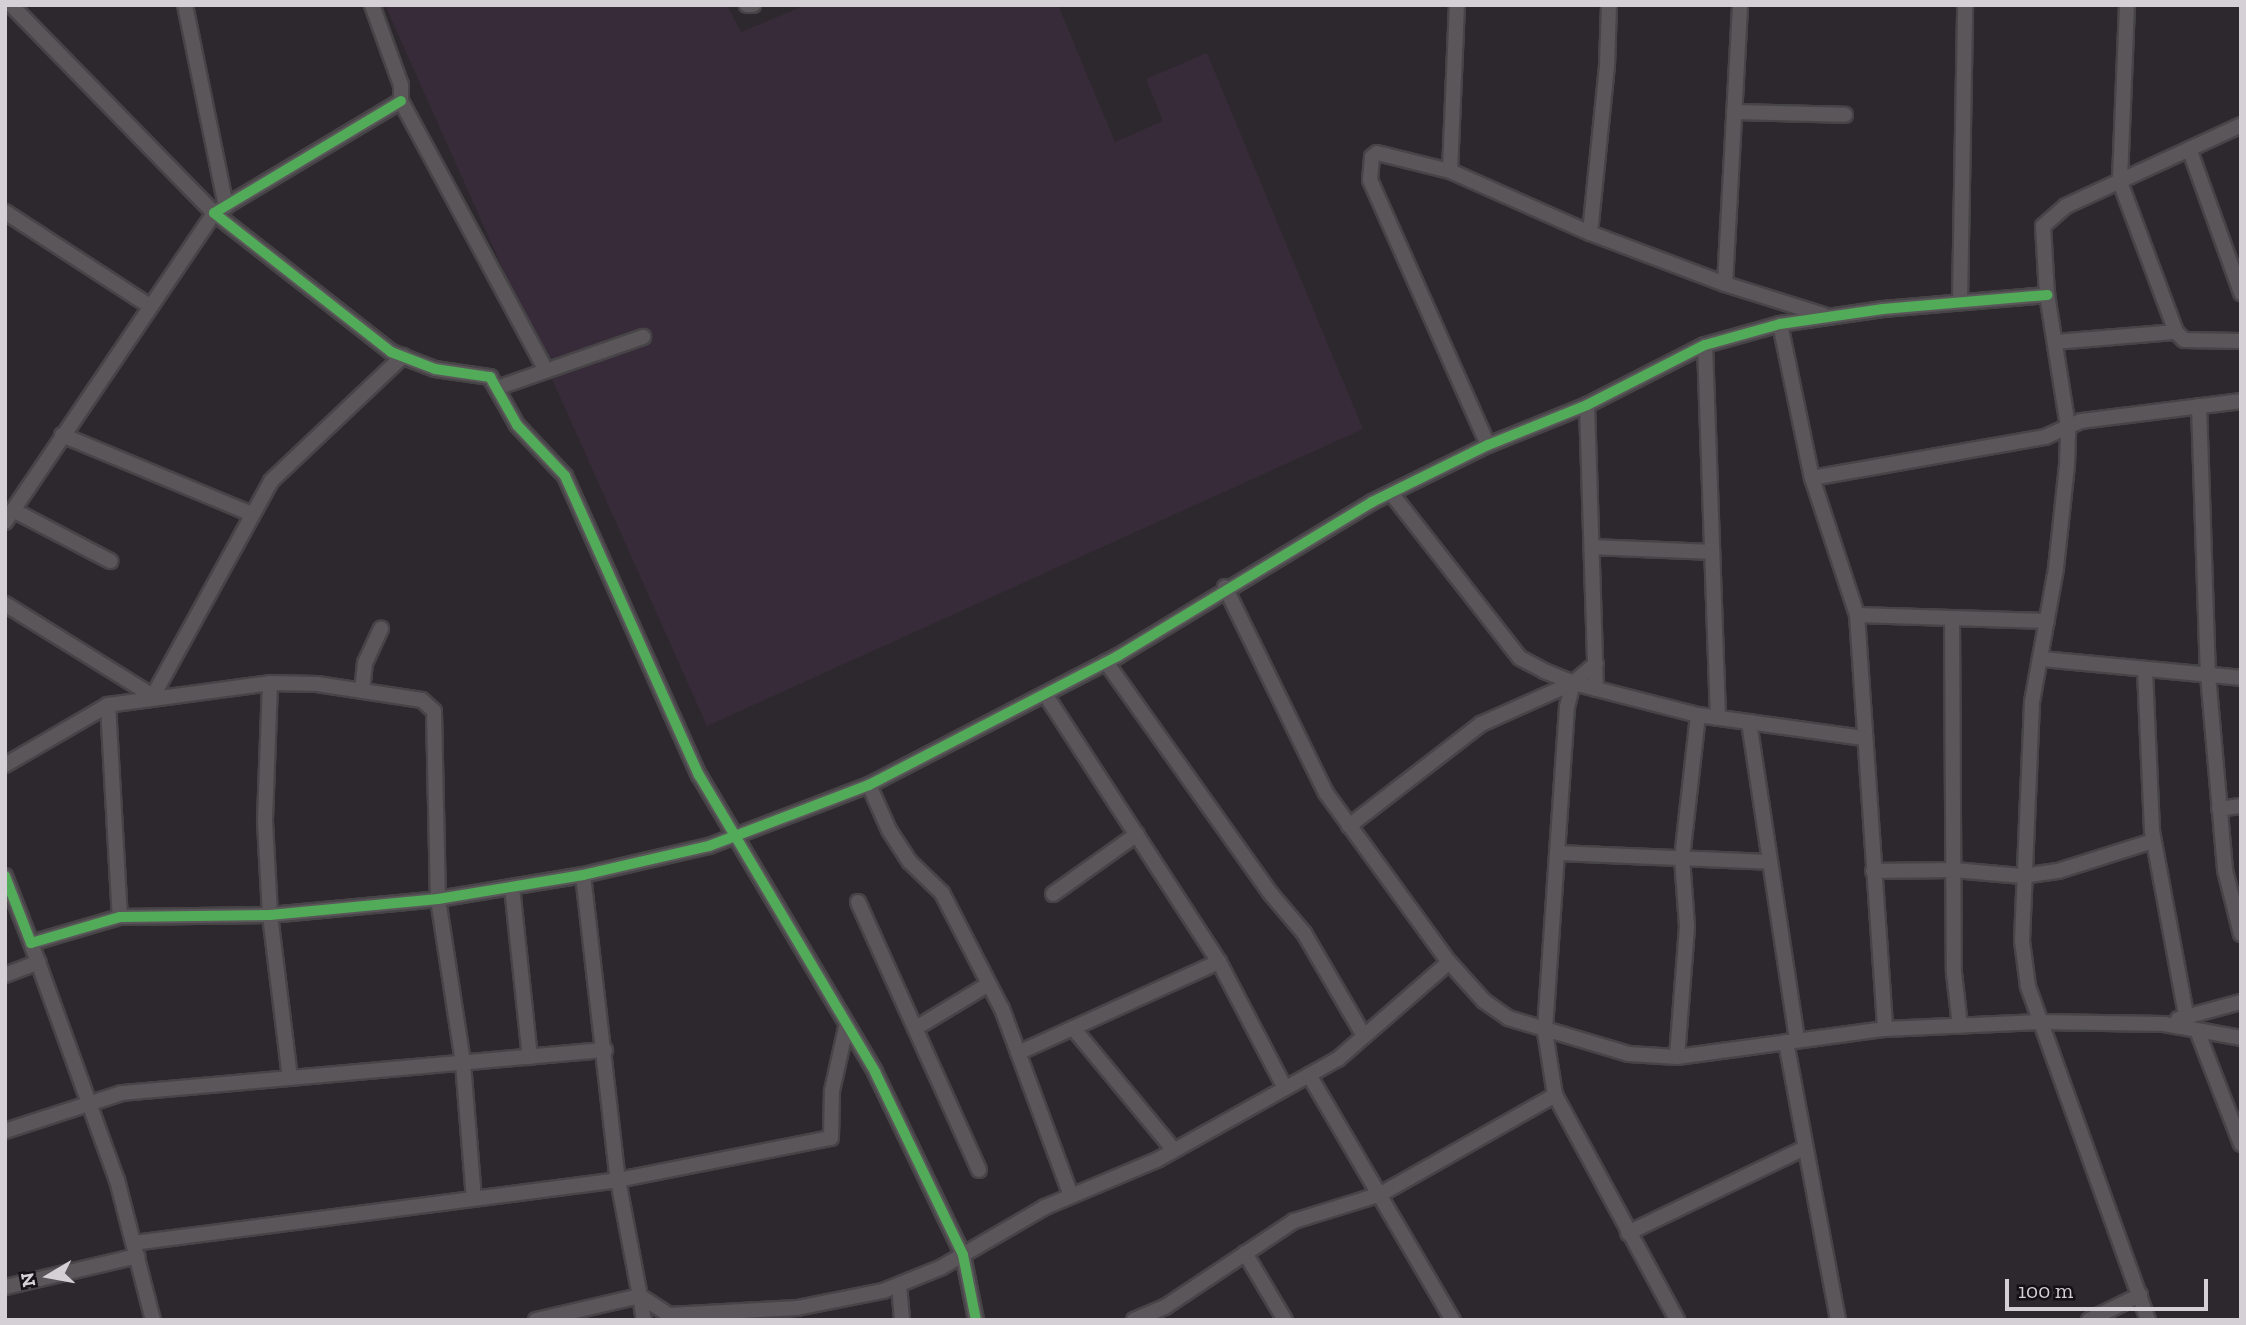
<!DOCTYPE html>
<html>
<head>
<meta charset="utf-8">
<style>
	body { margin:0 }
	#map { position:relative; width:2246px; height:1325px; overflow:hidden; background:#2d282d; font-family:"Zilla Slab",serif }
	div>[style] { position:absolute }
	.built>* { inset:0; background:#372b39 }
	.roads { filter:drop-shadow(2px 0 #474447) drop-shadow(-2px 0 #474447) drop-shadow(0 2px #474447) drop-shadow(0 -2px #474447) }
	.minor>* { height:14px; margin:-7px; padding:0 7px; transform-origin:7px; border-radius:7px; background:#5a565a }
	.cycleway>* { height:10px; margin:-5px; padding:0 5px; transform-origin:5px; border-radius:5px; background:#51ab58 }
	span { translate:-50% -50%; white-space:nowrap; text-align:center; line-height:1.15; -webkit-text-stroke:6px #141015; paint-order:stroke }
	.frame { position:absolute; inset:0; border:7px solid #d5d0d6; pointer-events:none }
	.north { position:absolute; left:14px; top:1241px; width:70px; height:70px; -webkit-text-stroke:5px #141015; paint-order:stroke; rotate:260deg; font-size:19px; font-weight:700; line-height:28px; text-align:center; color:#d5d0d6 }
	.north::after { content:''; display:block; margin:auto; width:24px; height:32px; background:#d5d0d6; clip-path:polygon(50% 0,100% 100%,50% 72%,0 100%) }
	.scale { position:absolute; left:2005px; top:1279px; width:203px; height:32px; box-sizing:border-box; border:4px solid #d5d0d6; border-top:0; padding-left:9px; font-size:21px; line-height:24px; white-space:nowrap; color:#d5d0d6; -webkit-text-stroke:5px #141015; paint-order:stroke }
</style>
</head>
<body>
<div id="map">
	<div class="built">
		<i style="clip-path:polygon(385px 5px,727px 5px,741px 32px,806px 5px,1058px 5px,1115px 142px,1163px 121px,1146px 79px,1207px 53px,1363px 429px,707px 726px)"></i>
	</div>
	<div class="roads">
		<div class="minor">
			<i style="left:185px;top:5px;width:206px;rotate:78.5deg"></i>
			<i style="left:372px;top:5px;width:85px;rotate:70.1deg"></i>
			<i style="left:401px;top:85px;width:16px;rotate:90deg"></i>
			<i style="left:401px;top:101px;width:306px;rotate:61.7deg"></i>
			<i style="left:747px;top:5px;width:6px"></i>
			<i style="left:2127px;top:5px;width:177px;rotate:92.3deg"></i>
			<i style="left:2120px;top:182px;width:160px;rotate:69.5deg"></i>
			<i style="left:2176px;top:332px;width:11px;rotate:45deg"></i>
			<i style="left:2184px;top:340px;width:57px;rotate:1deg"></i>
			<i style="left:401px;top:101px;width:218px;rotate:149.1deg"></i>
			<i style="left:214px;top:213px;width:225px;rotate:38.1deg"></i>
			<i style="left:391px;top:352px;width:47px;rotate:21.1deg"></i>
			<i style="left:435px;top:369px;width:56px;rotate:8.3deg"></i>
			<i style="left:490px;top:377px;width:55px;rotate:60.6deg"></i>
			<i style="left:517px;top:425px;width:70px;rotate:46.7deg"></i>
			<i style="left:565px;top:476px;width:328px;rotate:65.9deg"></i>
			<i style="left:699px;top:775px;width:345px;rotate:59.3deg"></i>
			<i style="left:875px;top:1072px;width:203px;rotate:64.3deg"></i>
			<i style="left:963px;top:1255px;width:66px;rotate:78.7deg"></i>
			<i style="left:1734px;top:112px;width:111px;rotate:1.5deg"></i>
			<i style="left:2190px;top:151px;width:151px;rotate:70.2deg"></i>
			<i style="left:1450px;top:171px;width:166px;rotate:-87.6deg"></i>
			<i style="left:5px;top:212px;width:173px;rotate:33deg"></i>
			<i style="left:1590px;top:233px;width:168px;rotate:-84.2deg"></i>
			<i style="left:1607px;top:66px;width:61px;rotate:-88.1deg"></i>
			<i style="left:1725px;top:284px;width:279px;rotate:-86.9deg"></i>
			<i style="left:1960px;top:301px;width:296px;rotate:-89deg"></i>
			<i style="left:1780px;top:324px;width:157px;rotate:78.3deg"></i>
			<i style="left:1812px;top:478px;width:144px;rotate:71.8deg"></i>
			<i style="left:1857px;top:615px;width:415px;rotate:86.1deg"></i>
			<i style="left:2056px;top:342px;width:120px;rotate:-4.8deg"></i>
			<i style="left:1705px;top:345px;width:373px;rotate:88deg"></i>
			<i style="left:497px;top:388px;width:155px;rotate:-19.3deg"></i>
			<i style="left:1587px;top:405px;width:284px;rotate:88.2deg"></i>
			<i style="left:2199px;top:406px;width:269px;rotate:88.1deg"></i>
			<i style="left:2208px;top:675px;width:196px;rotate:85deg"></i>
			<i style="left:2225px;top:870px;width:66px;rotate:76deg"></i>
			<i style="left:62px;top:435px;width:206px;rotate:22.6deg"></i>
			<i style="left:1488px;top:445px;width:290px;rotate:-114deg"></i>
			<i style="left:1370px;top:180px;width:23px;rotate:-85deg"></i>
			<i style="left:1372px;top:157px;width:6px;rotate:-39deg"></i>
			<i style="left:1377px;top:153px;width:75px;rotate:13.9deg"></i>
			<i style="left:1450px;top:171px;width:153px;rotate:23.9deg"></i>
			<i style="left:1590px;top:233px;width:144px;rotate:20.7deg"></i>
			<i style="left:1725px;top:284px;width:104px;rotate:17.4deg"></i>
			<i style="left:1812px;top:478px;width:237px;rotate:-10deg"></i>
			<i style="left:2045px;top:437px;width:39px;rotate:-24deg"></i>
			<i style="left:2081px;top:421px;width:161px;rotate:-7.1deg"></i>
			<i style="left:1391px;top:493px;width:209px;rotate:52deg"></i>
			<i style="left:1520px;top:658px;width:27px;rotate:28deg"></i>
			<i style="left:1544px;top:671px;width:31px;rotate:22deg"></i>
			<i style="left:1573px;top:683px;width:129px;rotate:14.4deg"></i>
			<i style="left:1698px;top:715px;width:167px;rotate:7.9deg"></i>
			<i style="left:13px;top:510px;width:110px;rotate:27.7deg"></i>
			<i style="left:5px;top:522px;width:373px;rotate:-55.9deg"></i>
			<i style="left:214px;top:213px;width:291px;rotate:-134.3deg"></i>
			<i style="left:1592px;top:547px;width:120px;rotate:2.4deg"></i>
			<i style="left:1225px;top:587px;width:229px;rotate:63.9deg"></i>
			<i style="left:1326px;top:793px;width:209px;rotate:54deg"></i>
			<i style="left:1449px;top:962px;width:52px;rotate:48.1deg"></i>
			<i style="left:1484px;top:1001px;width:29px;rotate:35deg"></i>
			<i style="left:1508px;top:1018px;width:126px;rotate:16.6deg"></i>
			<i style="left:1629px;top:1054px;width:48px;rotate:3.6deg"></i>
			<i style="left:1677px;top:1057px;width:210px;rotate:-7.7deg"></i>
			<i style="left:1885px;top:1029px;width:155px;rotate:-2.6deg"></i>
			<i style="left:2040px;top:1022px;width:124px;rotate:0.9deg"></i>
			<i style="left:2164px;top:1024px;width:78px;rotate:10.3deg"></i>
			<i style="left:5px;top:604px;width:174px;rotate:31.9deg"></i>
			<i style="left:153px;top:696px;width:245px;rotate:-61.2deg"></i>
			<i style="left:271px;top:481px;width:182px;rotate:-43.4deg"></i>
			<i style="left:1857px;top:615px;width:190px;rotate:1.8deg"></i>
			<i style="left:1952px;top:618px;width:355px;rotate:89.7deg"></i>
			<i style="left:1954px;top:973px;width:53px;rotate:83.5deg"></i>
			<i style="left:2041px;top:659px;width:201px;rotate:5.4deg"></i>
			<i style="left:1106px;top:662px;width:285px;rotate:54.6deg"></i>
			<i style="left:1271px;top:894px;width:51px;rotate:49.8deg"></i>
			<i style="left:1304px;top:933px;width:119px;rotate:59.8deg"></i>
			<i style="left:2145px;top:670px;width:161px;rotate:87.5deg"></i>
			<i style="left:2152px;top:831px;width:187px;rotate:79.5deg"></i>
			<i style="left:270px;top:683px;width:47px;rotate:1.2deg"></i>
			<i style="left:317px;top:684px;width:106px;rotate:8.7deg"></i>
			<i style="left:422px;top:700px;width:16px;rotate:43deg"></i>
			<i style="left:434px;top:711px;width:188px;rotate:88.8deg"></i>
			<i style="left:438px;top:899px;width:166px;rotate:81.3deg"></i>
			<i style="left:463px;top:1063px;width:136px;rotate:85.4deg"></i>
			<i style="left:1573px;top:683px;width:25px;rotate:104deg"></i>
			<i style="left:1567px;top:707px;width:326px;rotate:93.9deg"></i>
			<i style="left:1545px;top:1032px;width:64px;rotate:81deg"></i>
			<i style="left:1555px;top:1095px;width:256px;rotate:61.5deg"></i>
			<i style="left:362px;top:691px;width:28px;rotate:-84deg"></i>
			<i style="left:365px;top:663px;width:38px;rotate:-65deg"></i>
			<i style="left:1045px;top:694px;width:320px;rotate:57deg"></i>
			<i style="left:1219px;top:962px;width:142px;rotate:62.4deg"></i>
			<i style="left:108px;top:705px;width:212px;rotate:86.8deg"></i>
			<i style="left:1749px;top:722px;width:321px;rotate:81.4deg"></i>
			<i style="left:5px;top:765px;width:119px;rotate:-30.2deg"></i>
			<i style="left:108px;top:705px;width:163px;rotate:-7.7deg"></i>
			<i style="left:270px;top:683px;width:139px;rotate:92.1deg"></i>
			<i style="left:265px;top:822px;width:93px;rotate:86.9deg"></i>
			<i style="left:270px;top:915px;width:164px;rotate:83deg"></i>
			<i style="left:869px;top:785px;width:49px;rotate:66deg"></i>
			<i style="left:889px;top:830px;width:38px;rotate:57deg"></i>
			<i style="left:910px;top:862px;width:45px;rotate:44.1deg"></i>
			<i style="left:942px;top:893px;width:131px;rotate:62.7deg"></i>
			<i style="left:1002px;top:1009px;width:199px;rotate:69.7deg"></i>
			<i style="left:2219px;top:809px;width:22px;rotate:-8deg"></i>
			<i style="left:1349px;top:826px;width:167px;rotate:-37.7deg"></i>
			<i style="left:1481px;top:724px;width:101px;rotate:-24deg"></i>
			<i style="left:1573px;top:683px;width:30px;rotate:-40deg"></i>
			<i style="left:1557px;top:853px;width:212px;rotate:2.4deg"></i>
			<i style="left:1873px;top:871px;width:81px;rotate:-0.7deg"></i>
			<i style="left:1954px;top:870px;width:68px;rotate:5deg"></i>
			<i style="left:2022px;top:876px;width:36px;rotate:-8deg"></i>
			<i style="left:2058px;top:871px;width:100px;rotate:-17.5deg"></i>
			<i style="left:583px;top:875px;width:307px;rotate:83.5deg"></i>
			<i style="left:618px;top:1180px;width:118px;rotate:79.3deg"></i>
			<i style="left:640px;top:1296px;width:35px;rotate:33deg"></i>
			<i style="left:669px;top:1315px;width:128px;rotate:-3.1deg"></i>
			<i style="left:797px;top:1308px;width:88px;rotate:-11.2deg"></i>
			<i style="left:883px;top:1291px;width:64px;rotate:-22.1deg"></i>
			<i style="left:942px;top:1267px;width:119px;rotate:-30.2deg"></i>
			<i style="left:1045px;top:1207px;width:121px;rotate:-22.8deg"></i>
			<i style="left:1157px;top:1160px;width:207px;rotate:-29.2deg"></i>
			<i style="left:1338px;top:1059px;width:147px;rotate:-41.1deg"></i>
			<i style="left:5px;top:876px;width:72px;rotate:68.8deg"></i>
			<i style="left:31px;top:943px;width:93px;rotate:-16.3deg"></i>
			<i style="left:120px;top:917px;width:150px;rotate:-0.8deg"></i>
			<i style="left:270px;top:915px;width:169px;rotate:-5.4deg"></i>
			<i style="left:438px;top:899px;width:147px;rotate:-9.4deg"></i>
			<i style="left:583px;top:875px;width:129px;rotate:-13deg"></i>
			<i style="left:709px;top:846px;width:171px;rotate:-20.9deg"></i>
			<i style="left:869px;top:785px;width:280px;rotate:-27.4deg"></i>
			<i style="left:1118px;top:656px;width:297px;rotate:-31.2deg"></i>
			<i style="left:1372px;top:502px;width:129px;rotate:-26.2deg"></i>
			<i style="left:1488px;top:445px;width:107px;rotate:-22deg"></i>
			<i style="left:1587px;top:405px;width:132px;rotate:-27deg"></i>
			<i style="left:1705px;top:345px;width:78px;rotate:-15.6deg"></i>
			<i style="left:1780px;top:324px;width:104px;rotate:-8.3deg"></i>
			<i style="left:1883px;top:309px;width:165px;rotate:-4.9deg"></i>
			<i style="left:512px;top:887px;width:171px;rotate:84deg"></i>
			<i style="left:1053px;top:894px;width:103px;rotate:-35.5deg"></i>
			<i style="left:858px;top:902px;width:294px;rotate:65.7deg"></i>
			<i style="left:31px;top:943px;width:252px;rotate:70.1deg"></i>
			<i style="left:117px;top:1180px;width:145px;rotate:75.6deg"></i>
			<i style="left:5px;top:975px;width:36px;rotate:-21deg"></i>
			<i style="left:2178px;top:1019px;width:65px;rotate:-15.1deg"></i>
			<i style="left:916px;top:1028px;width:85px;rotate:-31.1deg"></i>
			<i style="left:1073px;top:1028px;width:158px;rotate:50.4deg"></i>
			<i style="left:2198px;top:1033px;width:119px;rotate:68.8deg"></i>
			<i style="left:1786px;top:1042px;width:283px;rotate:79.4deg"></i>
			<i style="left:1018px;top:1053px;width:221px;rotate:-24.4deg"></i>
			<i style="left:1677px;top:1057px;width:131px;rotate:-85.6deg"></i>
			<i style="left:1687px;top:926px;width:68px;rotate:-94.2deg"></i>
			<i style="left:1682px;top:858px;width:144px;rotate:-83.6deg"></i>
			<i style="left:1309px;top:1075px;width:284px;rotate:59.6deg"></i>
			<i style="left:5px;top:1131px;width:123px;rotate:-18deg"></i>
			<i style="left:122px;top:1093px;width:485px;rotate:-5.1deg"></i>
			<i style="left:1628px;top:1233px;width:196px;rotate:-25.7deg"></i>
			<i style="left:134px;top:1243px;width:488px;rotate:-7.4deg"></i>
			<i style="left:618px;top:1180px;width:217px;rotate:-11.2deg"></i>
			<i style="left:831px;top:1138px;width:47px;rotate:-88.8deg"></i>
			<i style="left:832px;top:1091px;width:65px;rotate:-77.5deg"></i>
			<i style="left:1245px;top:1253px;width:78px;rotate:59.2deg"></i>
			<i style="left:899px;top:1285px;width:35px;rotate:85deg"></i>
			<i style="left:5px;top:1287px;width:136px;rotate:-13.2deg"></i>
			<i style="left:536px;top:1320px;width:107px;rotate:-13deg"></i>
			<i style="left:640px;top:1296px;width:24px;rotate:81deg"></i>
			<i style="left:1134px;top:1320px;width:34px;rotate:-23deg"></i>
			<i style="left:1165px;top:1307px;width:155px;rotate:-33.7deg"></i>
			<i style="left:1294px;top:1221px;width:91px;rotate:-17.2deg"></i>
			<i style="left:1381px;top:1194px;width:200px;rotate:-29.6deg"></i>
			<i style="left:2089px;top:1320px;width:57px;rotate:-26.1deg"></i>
			<i style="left:2148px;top:1320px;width:355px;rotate:-109.8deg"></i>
			<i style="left:2028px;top:986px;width:45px;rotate:-97.6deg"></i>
			<i style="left:2022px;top:941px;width:239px;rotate:-87.6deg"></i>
			<i style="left:2032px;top:702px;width:136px;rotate:-79.8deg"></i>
			<i style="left:2056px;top:568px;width:104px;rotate:-83.9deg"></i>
			<i style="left:2067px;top:465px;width:38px;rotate:-88deg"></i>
			<i style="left:2068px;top:427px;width:134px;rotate:-99deg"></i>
			<i style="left:2047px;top:295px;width:69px;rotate:-93.3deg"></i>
			<i style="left:2043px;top:226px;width:30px;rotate:-41deg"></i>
			<i style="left:2066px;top:206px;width:193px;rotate:-24.8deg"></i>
		</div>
	</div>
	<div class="cycleway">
		<i style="left:401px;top:101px;width:218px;rotate:149.1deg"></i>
		<i style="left:214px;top:213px;width:225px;rotate:38.1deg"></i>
		<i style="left:391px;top:352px;width:47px;rotate:21.1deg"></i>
		<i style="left:435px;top:369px;width:56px;rotate:8.3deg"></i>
		<i style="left:490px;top:377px;width:55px;rotate:60.6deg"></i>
		<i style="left:517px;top:425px;width:70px;rotate:46.7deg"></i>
		<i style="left:565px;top:476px;width:328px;rotate:65.9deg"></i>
		<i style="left:699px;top:775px;width:345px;rotate:59.3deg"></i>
		<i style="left:875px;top:1072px;width:203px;rotate:64.3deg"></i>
		<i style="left:963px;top:1255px;width:66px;rotate:78.7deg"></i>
		<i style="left:5px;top:876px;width:72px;rotate:68.8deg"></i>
		<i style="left:31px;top:943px;width:93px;rotate:-16.3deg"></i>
		<i style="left:120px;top:917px;width:150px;rotate:-0.8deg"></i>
		<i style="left:270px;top:915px;width:169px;rotate:-5.4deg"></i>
		<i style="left:438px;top:899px;width:147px;rotate:-9.4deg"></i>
		<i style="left:583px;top:875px;width:129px;rotate:-13deg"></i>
		<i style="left:709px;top:846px;width:171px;rotate:-20.9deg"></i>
		<i style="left:869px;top:785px;width:280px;rotate:-27.4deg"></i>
		<i style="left:1118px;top:656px;width:297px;rotate:-31.2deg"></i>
		<i style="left:1372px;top:502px;width:129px;rotate:-26.2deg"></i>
		<i style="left:1488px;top:445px;width:107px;rotate:-22deg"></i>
		<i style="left:1587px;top:405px;width:132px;rotate:-27deg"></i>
		<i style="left:1705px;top:345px;width:78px;rotate:-15.6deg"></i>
		<i style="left:1780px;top:324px;width:104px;rotate:-8.3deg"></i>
		<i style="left:1883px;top:309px;width:165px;rotate:-4.9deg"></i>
	</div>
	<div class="frame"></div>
	<div class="north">N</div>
	<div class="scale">100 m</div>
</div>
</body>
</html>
